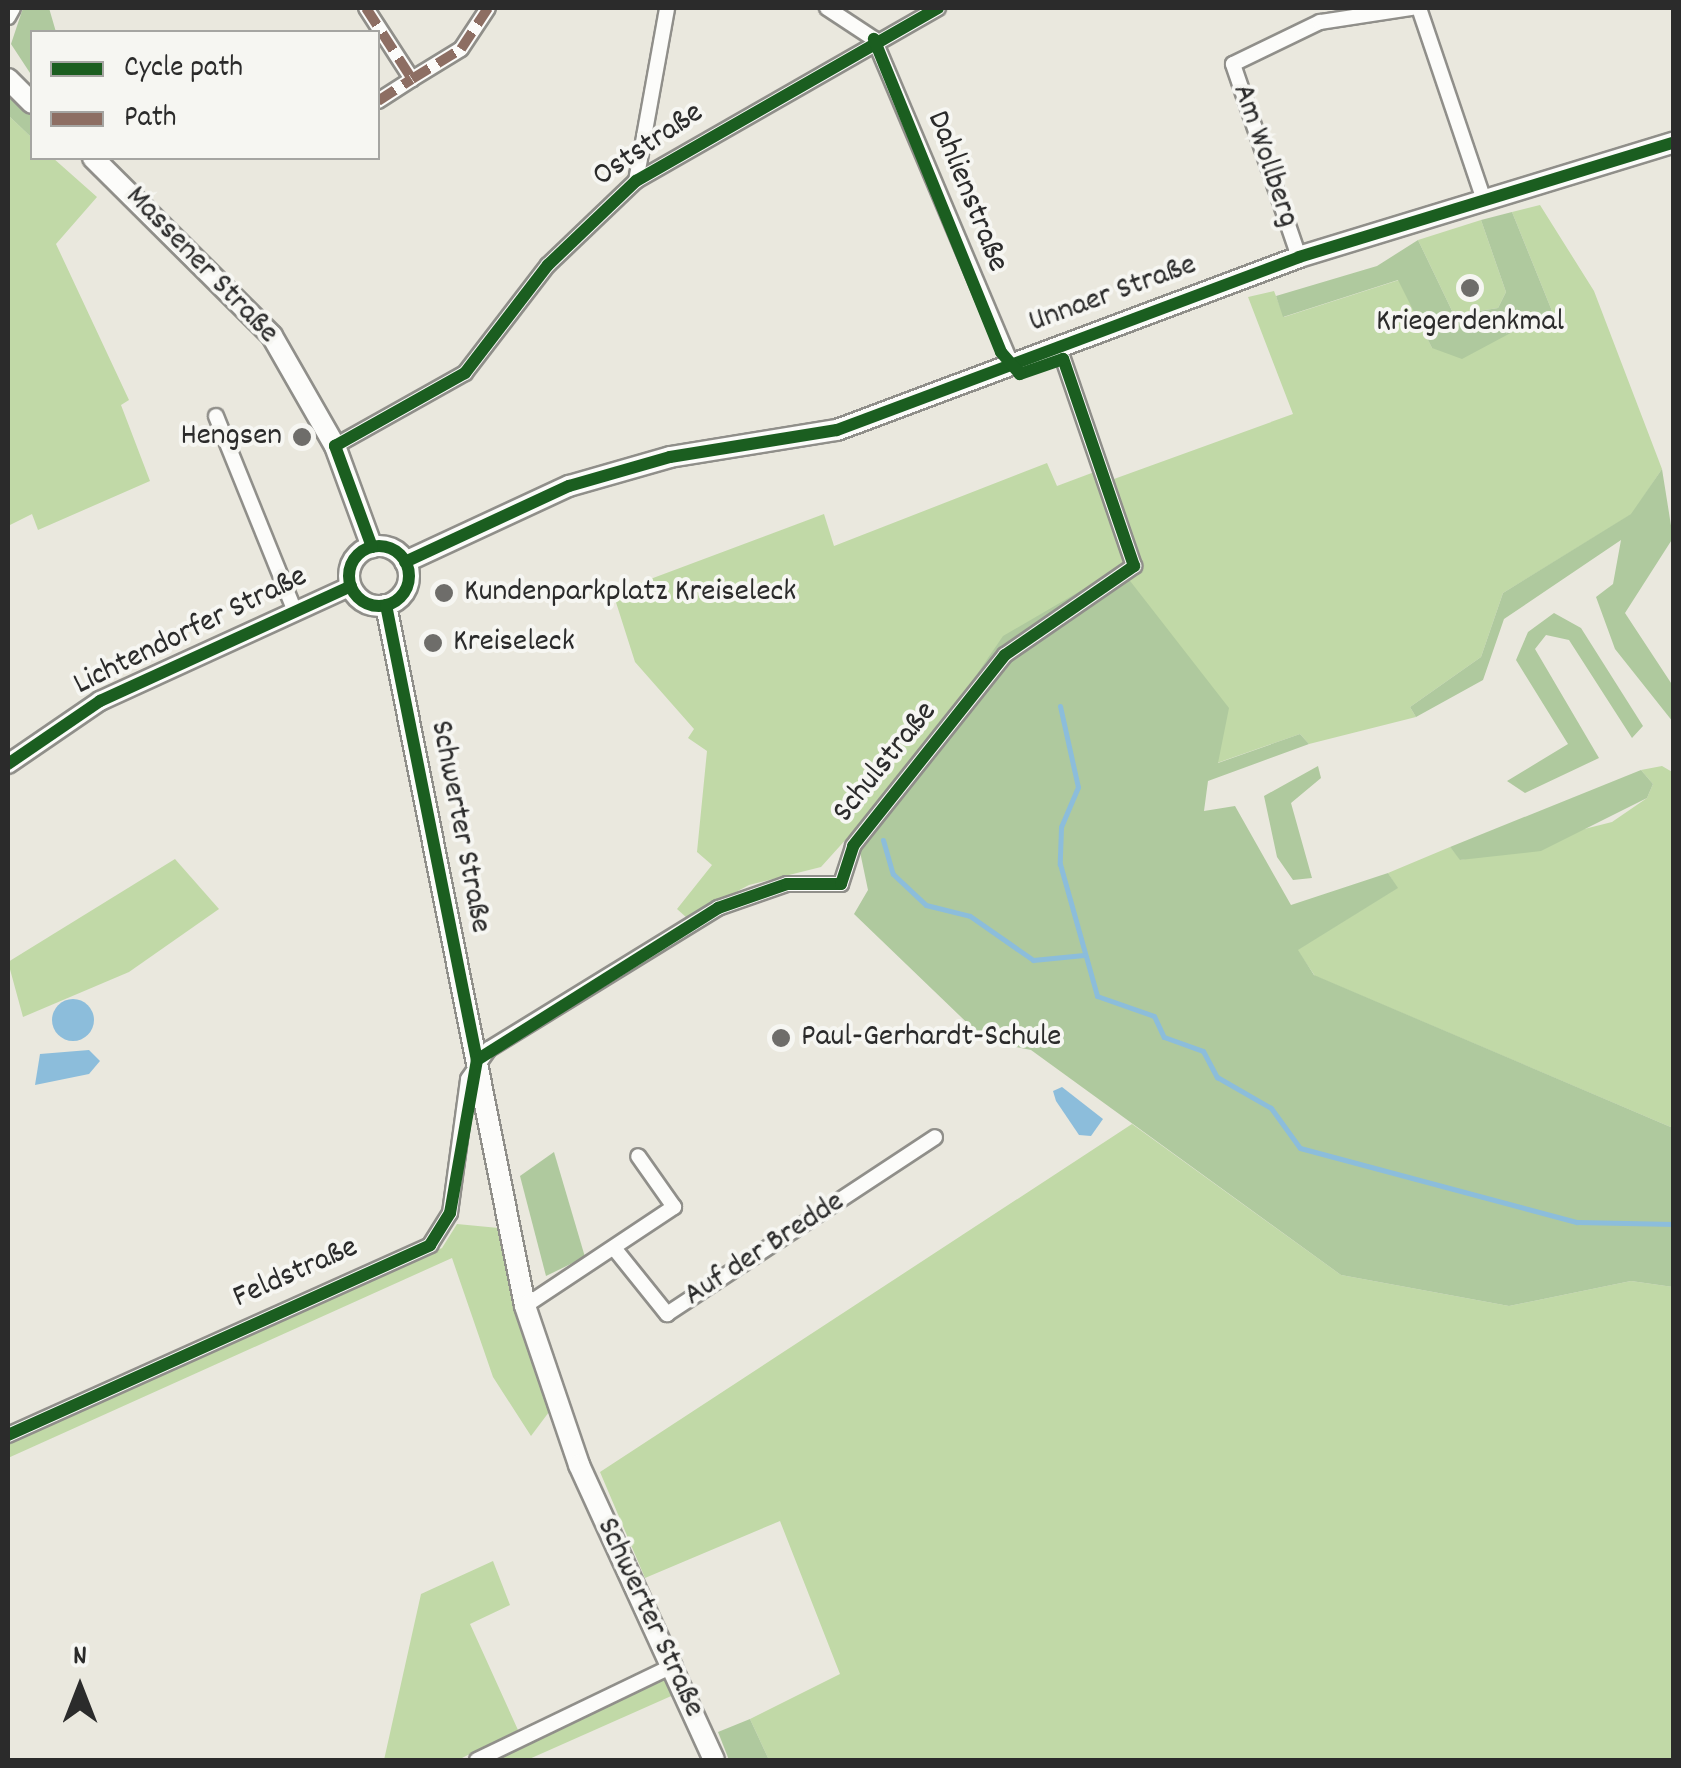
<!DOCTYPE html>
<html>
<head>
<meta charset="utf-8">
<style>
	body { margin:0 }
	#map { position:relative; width:1681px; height:1768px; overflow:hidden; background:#eae8de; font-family:Dekko,sans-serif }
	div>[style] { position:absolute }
	.green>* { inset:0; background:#c1d9a7 }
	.forest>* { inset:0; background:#afc99e }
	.water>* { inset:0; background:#8cbddb }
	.round { border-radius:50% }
	.stream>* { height:5px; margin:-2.5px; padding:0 2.5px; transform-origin:2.5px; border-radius:2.5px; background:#8cbddb }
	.roads { filter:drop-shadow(2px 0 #908f8a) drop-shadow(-2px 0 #908f8a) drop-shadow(0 2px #908f8a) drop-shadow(0 -2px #908f8a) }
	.minor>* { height:14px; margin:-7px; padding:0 7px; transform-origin:7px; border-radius:7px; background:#fcfcfa }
	.tertiary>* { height:18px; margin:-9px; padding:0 9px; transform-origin:9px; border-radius:9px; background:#fcfcfa }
	.secondary>* { height:20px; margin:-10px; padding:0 10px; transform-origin:10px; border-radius:10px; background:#fcfcfa }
	.secondary>.ring { margin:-10px; padding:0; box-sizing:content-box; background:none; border:20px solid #fcfcfa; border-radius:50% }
	.quiet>* { height:10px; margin-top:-5px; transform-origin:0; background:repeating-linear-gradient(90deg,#8d6e63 0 20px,transparent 0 30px) }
	.cycleway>* { height:12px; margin:-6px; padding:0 6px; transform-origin:6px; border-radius:6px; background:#1b5e20 }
	.cycleway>.ring { margin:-6px; padding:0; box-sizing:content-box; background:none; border:12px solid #1b5e20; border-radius:50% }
	.dots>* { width:28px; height:28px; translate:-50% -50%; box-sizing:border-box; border:5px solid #f6f6f2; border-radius:50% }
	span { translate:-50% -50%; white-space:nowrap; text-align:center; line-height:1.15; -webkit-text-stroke:8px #f6f6f2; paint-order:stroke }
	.street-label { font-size:32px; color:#2b2b2b }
	.poi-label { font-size:32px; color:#2b2b2b }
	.right { translate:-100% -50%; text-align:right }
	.left { translate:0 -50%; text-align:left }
	.frame { position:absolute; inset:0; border:10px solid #2b2b2b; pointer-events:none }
	.legend { position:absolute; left:30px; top:30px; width:350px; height:130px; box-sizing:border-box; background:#f6f6f2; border:2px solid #a5a5a2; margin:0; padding:12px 18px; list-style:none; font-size:30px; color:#2b2b2b }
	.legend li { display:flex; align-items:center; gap:20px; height:50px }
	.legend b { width:50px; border:2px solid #a5a5a2 }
	.north { position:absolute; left:30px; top:1638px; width:100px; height:100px; -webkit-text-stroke:8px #f6f6f2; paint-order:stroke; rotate:0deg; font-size:28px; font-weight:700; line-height:40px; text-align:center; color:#2b2b2b }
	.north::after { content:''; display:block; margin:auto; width:35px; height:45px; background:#2b2b2b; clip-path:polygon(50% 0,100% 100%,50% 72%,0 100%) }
</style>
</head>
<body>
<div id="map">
	<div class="green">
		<i style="clip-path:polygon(8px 115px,32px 138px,32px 158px,53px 158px,97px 197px,56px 244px,129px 400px,121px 405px,150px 481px,38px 530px,32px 514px,8px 526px)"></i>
		<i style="clip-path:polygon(1540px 205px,1594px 291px,1662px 469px,1632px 514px,1503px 593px,1481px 657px,1410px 707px,1416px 717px,1309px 744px,1300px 734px,1217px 763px,922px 755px,821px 867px,749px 885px,687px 918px,677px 909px,712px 865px,697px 852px,707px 751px,688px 738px,694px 729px,635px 662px,613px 593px,824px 514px,834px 546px,1047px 463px,1057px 486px,1097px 471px,1114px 479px,1293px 414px,1248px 297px,1274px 291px,1284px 317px,1399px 280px,1432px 348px,1552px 311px,1512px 212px)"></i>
		<i style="clip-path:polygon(1481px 220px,1506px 292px,1498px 308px,1454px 315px,1418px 240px)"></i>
		<i style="clip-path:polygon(1662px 766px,1674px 773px,1673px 1128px,1315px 976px,1297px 950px,1397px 888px,1388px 873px,1450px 847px,1461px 860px,1612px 822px,1647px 798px,1653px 784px,1641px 770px)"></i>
		<i style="clip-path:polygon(175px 859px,219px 909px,129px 972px,23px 1017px,8px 962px)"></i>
		<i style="clip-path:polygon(1132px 1124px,1341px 1275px,1509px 1306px,1631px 1281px,1673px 1287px,1673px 1760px,769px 1760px,750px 1719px,840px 1674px,780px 1521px,645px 1578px,600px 1472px)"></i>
		<i style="clip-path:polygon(457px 1224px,509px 1229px,555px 1404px,531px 1436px,493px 1377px,452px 1258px,8px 1458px,8px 1442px,442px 1248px)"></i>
		<i style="clip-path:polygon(493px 1561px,510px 1605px,470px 1624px,518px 1730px,458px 1760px,384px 1760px,421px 1594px)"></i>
		<i style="clip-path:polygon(669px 1673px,678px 1693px,527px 1760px,489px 1760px)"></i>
	</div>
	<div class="forest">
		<i style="clip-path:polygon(23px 8px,49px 8px,56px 32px,32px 32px,32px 76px,11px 44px)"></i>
		<i style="clip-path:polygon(8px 93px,32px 117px,32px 138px,8px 115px)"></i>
		<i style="clip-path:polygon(1512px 212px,1552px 311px,1462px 359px,1432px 348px,1398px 280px,1283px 317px,1276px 296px,1377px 266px,1418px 240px,1454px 315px,1498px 308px,1506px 292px,1481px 220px)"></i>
		<i style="clip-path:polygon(1662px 469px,1673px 538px,1625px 613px,1673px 686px,1673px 722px,1615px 649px,1596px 597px,1613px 584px,1621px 540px,1504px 619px,1483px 680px,1416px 717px,1410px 707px,1481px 657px,1503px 593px,1631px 514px)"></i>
		<i style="clip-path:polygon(1106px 576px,1127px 577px,1229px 708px,1218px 763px,1300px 734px,1309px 744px,1208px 781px,1204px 811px,1235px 806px,1291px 905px,1388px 873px,1398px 888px,1298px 950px,1314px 975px,1673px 1128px,1673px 1287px,1631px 1281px,1509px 1306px,1341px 1275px,1031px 1050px,986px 1041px,854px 914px,868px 890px,859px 847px,1003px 636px)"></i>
		<i style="clip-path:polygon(1554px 613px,1581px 628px,1643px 726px,1632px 738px,1569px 640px,1546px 635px,1535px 649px,1599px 758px,1525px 793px,1507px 781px,1568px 744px,1516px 660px,1528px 632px)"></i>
		<i style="clip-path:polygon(1318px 766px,1321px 778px,1291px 803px,1312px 878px,1293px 880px,1277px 857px,1264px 796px)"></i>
		<i style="clip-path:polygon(1641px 770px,1653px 784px,1647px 798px,1541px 851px,1460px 860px,1450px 847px)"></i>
		<i style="clip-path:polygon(554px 1152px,585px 1257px,546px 1276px,520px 1176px)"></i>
		<i style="clip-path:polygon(750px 1719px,769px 1760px,729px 1760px,718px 1732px)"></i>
	</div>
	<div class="water">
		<i class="round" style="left:52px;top:999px;width:42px;height:42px"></i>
		<i style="clip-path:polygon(89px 1050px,100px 1061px,89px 1074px,35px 1085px,40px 1054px)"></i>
		<i style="clip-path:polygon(1062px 1087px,1103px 1119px,1091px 1136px,1079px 1135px,1056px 1101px,1053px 1091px)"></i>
	</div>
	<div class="stream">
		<i style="left:1060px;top:706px;width:83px;rotate:77.5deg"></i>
		<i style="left:1078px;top:787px;width:43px;rotate:113deg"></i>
		<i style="left:1061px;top:827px;width:37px;rotate:92deg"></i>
		<i style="left:1060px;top:864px;width:137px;rotate:74.3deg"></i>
		<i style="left:1097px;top:996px;width:60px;rotate:19.3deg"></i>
		<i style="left:1154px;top:1016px;width:23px;rotate:65deg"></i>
		<i style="left:1164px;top:1037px;width:41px;rotate:19.7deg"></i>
		<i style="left:1203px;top:1051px;width:30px;rotate:62deg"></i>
		<i style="left:1217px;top:1077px;width:62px;rotate:29.9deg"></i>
		<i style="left:1271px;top:1108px;width:49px;rotate:54.1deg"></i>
		<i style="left:1300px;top:1148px;width:287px;rotate:15deg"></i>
		<i style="left:1577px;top:1222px;width:97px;rotate:1.2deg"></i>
		<i style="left:883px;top:840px;width:35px;rotate:74deg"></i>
		<i style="left:893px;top:874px;width:45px;rotate:43.2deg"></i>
		<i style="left:926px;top:905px;width:45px;rotate:14deg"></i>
		<i style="left:970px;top:916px;width:77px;rotate:34.9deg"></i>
		<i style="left:1033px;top:960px;width:51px;rotate:-5.6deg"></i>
	</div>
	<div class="roads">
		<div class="minor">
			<i style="left:366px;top:8px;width:85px;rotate:57.1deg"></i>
			<i style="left:412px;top:79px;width:57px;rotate:-31.5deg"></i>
			<i style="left:461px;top:49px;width:49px;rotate:-56.6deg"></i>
			<i style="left:827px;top:8px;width:56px;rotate:33.4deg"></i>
			<i style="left:874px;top:39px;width:352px;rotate:67.1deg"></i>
			<i style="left:1419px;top:8px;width:203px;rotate:71.3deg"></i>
			<i style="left:8px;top:17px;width:10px;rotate:-61deg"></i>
			<i style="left:378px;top:101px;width:40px;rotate:-32.9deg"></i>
			<i style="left:636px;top:181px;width:176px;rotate:-79.8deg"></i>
			<i style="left:1299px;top:257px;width:204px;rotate:-108.9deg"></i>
			<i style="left:1233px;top:64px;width:97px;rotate:-25.8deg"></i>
			<i style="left:1320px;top:22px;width:93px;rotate:-8.7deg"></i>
			<i style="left:216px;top:416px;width:208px;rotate:68deg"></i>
			<i style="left:335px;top:446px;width:149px;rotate:-29.3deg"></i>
			<i style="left:465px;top:373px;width:136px;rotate:-52.5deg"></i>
			<i style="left:548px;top:265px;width:122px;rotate:-43.7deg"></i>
			<i style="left:636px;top:181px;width:348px;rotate:-29.8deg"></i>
			<i style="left:614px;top:1248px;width:85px;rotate:51.2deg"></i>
			<i style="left:667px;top:1314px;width:321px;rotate:-33.4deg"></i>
			<i style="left:525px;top:1306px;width:179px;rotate:-33.6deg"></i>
			<i style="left:674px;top:1207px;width:62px;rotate:-125.2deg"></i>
			<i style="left:8px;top:1435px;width:463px;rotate:-24.2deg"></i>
			<i style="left:430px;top:1245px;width:38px;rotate:-58deg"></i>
			<i style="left:450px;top:1213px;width:135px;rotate:-82.3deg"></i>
			<i style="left:468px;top:1079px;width:37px;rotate:-55deg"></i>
			<i style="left:489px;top:1049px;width:269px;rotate:-31.6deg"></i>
			<i style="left:718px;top:908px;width:73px;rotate:-19.2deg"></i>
			<i style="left:787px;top:884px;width:54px"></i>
			<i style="left:841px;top:884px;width:40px;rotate:-72deg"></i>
			<i style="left:853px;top:846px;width:244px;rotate:-51.5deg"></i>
			<i style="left:1005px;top:655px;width:157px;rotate:-34.6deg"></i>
			<i style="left:1134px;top:566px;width:219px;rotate:-108.9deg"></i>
			<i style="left:477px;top:1760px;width:219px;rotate:-25.7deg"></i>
		</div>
		<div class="tertiary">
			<i style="left:8px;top:764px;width:112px;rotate:-34.4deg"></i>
			<i style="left:100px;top:701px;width:276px;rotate:-24.6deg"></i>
		</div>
		<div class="secondary">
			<i style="left:8px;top:79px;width:34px;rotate:45deg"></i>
			<i style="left:93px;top:158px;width:252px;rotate:44.8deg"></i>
			<i style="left:272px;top:336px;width:127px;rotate:60.2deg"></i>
			<i style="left:335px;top:446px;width:108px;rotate:69.9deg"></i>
			<i class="ring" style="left:349px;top:546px;width:40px;height:40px"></i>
			<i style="left:405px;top:562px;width:181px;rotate:-24.9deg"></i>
			<i style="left:569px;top:486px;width:105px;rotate:-16deg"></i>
			<i style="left:670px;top:457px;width:169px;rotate:-9.2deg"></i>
			<i style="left:837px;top:430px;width:493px;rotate:-20.5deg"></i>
			<i style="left:1299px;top:257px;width:392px;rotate:-17deg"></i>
			<i style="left:386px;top:605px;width:715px;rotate:78.78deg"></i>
			<i style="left:525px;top:1306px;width:168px;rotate:71.2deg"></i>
			<i style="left:579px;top:1465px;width:324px;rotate:65.4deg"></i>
		</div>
	</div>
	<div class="quiet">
		<i style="left:366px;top:8px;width:85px;rotate:57.1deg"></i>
		<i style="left:412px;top:79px;width:57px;rotate:-31.5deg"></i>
		<i style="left:461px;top:49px;width:49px;rotate:-56.6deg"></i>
		<i style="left:378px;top:101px;width:40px;rotate:-32.9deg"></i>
	</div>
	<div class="cycleway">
		<i class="ring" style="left:349px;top:546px;width:48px;height:48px"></i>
		<i style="left:372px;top:547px;width:108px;rotate:-110.1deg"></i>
		<i style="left:335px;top:446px;width:149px;rotate:-29.3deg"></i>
		<i style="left:465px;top:373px;width:136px;rotate:-52.5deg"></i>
		<i style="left:548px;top:265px;width:122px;rotate:-43.7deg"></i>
		<i style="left:636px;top:181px;width:348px;rotate:-29.8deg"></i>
		<i style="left:405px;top:562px;width:181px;rotate:-24.9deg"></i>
		<i style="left:569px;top:486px;width:105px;rotate:-16deg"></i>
		<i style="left:670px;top:457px;width:169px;rotate:-9.2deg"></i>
		<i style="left:837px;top:430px;width:493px;rotate:-20.5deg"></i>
		<i style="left:1299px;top:257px;width:392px;rotate:-17deg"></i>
		<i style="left:386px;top:605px;width:464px;rotate:78.7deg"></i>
		<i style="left:8px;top:764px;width:112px;rotate:-34.4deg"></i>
		<i style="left:100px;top:701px;width:276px;rotate:-24.6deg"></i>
		<i style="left:8px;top:1435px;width:463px;rotate:-24.2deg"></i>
		<i style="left:430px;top:1245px;width:38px;rotate:-58deg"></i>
		<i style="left:450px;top:1213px;width:155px;rotate:-80deg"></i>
		<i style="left:477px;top:1060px;width:285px;rotate:-32.2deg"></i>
		<i style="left:718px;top:908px;width:73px;rotate:-19.2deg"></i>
		<i style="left:787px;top:884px;width:54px"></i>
		<i style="left:841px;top:884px;width:40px;rotate:-72deg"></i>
		<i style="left:853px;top:846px;width:244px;rotate:-51.5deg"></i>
		<i style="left:1005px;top:655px;width:157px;rotate:-34.6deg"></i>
		<i style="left:1134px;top:566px;width:219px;rotate:-108.9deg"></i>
		<i style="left:1063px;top:359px;width:46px;rotate:160.8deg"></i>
		<i style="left:1020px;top:374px;width:29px;rotate:-131deg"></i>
		<i style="left:1001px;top:352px;width:338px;rotate:-112.1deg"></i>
	</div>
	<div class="dots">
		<i style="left:1470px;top:288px;background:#6e6d6a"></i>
		<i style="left:302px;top:437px;background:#6e6d6a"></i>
		<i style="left:444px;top:593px;background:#6e6d6a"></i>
		<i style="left:433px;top:643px;background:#6e6d6a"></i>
		<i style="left:781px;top:1038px;background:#6e6d6a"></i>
	</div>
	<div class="street-label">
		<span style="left:649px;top:146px;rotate:-34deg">Oststraße</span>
		<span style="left:1264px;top:156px;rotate:71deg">Am Wollberg</span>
		<span style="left:966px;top:192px;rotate:68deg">Dahlienstraße</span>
		<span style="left:201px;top:266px;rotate:46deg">Massener Straße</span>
		<span style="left:1113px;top:295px;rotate:-20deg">Unnaer Straße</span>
		<span style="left:191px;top:632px;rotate:-26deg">Lichtendorfer Straße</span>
		<span style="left:886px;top:763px;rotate:-51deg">Schulstraße</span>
		<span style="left:459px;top:827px;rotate:79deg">Schwerter Straße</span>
		<span style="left:765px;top:1250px;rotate:-33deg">Auf der Bredde</span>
		<span style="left:296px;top:1274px;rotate:-24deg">Feldstraße</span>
		<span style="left:649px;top:1618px;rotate:65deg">Schwerter Straße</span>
	</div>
	<div class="poi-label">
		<span style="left:1470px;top:323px">Kriegerdenkmal</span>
		<span class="right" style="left:282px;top:437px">Hengsen</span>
		<span class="left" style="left:464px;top:593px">Kundenparkplatz Kreiseleck</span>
		<span class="left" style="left:453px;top:643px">Kreiseleck</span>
		<span class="left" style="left:801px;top:1038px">Paul-Gerhardt-Schule</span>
	</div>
	<div class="frame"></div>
	<ul class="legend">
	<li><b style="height:12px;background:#1b5e20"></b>Cycle path</li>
	<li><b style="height:12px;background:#8d6e63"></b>Path</li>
	</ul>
	<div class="north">N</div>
</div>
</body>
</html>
